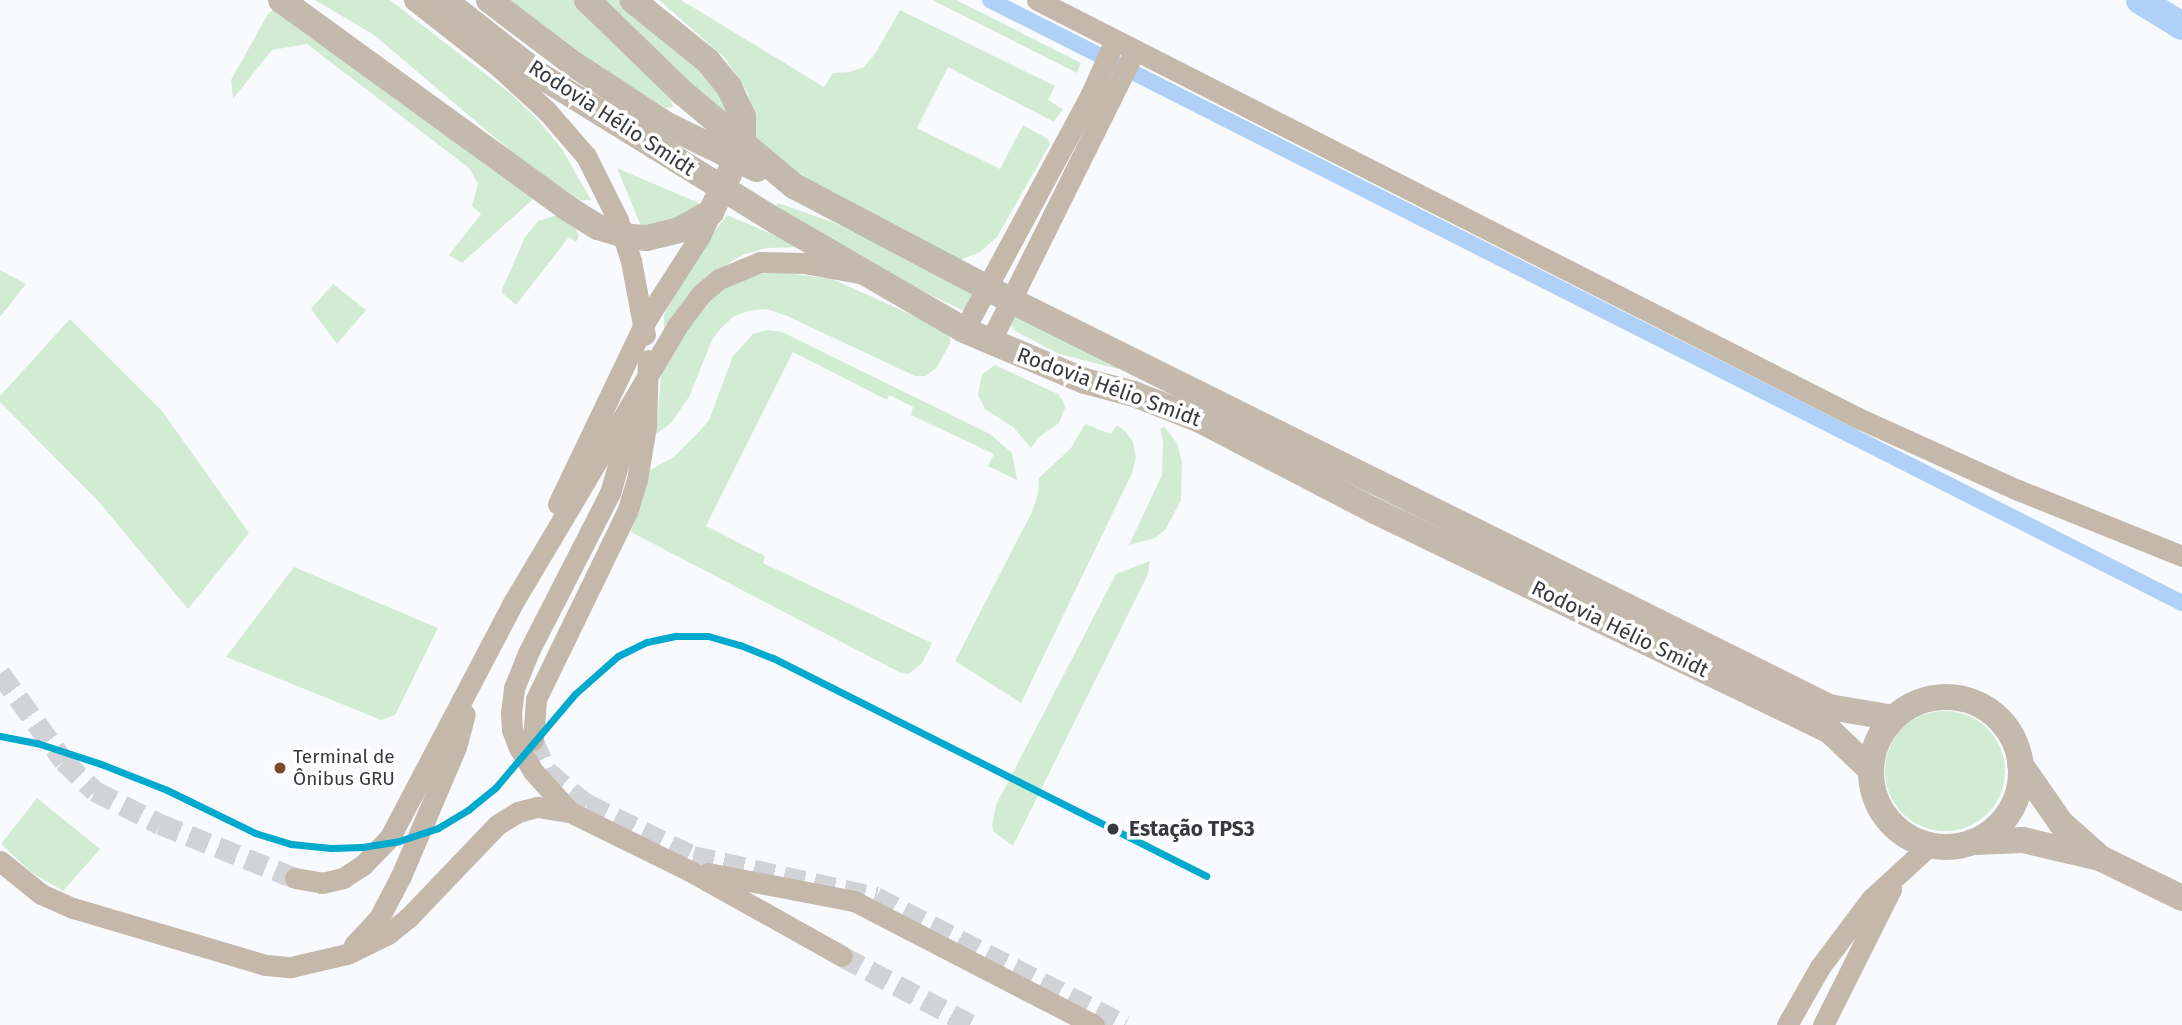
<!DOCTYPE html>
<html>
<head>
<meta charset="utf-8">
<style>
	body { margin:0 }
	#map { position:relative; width:2182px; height:1025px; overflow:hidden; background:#f9fafe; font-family:"Fira Sans",sans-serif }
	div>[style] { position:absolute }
	.green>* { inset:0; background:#d2ecd3 }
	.round { border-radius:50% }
	.canal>* { height:16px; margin:-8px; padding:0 8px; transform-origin:8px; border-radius:8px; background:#afd1f8 }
	.river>* { height:28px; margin:-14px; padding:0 14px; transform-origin:14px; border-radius:14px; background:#afd1f8 }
	.minor-tunnel>* { height:21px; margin-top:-10.5px; transform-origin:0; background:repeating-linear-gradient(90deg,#d2d3d7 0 21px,transparent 0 31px) }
	.minor>* { height:21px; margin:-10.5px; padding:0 10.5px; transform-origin:10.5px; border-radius:10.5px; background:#c4b8aa }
	.major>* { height:26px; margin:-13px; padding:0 13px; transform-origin:13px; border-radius:13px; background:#c3b9ad }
	.major>.ring { margin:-13px; padding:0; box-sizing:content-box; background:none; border:26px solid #c3b9ad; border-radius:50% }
	.tram>* { height:2px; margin:-1px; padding:0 1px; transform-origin:1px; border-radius:1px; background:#bfb9b3 }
	.minor-bridge>* { height:21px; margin:-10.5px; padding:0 10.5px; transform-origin:10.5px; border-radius:10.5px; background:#c4b8aa }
	.major-bridge>* { height:26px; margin:-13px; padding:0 13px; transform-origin:13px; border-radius:13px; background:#c3b9ad }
	.rail-1>* { height:7px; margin:-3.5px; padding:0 3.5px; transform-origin:3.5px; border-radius:3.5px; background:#00a9ce }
	.dots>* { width:19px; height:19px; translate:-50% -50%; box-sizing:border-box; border:4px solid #fff; border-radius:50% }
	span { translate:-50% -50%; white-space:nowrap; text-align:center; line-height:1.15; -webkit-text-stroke:7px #fff; paint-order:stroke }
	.bus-label { font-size:19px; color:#38393d }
	.left { translate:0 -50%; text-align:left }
	.street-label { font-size:21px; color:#38393d }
	.stop-label { font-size:21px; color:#38393d; font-weight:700 }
</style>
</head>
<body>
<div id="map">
	<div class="green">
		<i style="clip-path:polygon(315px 0,390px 0,510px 93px,537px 119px,562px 149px,591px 200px,570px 201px,374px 35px)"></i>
		<i style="clip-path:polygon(510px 0,579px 0,671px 98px,673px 107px,666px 108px,603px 69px)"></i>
		<i style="clip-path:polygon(599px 0,619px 0,690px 55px,717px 84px,733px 128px)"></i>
		<i style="clip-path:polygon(659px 0,681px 0,824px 87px,833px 73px,849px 72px,864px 67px,875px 54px,900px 10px,1055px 86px,1048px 100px,1063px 109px,1054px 122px,948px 67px,917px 128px,1000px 169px,1023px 125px,1048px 139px,1050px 144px,997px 237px,980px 252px,960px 260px,798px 179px,752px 144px,754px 117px,748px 93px,725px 58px)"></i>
		<i style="clip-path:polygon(932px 0,956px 0,1081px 63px,1077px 73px)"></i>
		<i style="clip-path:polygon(276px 7px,533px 196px,531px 201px,462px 263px,449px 255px,481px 214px,472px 206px,478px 184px,469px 168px,307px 44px,272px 50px,233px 99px,231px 80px,268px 14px)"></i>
		<i style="clip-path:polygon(617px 168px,640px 178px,706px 206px,643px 231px)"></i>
		<i style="clip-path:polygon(778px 203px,832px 222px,970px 288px,976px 298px,964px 311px,904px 282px,776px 206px)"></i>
		<i style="clip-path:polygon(557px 215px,573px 223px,579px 236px,576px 242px,569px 237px,516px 305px,501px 292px,525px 237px,538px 221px)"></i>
		<i style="clip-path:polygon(727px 215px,802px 247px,767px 248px,742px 255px,715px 272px,664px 334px,664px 315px,692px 262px)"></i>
		<i style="clip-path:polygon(0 270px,26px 284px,0 317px)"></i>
		<i style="clip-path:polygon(778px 272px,832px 279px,939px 327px,950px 337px,950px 344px,936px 368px,926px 376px,915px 376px,787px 316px,767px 309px,748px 311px,733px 317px,721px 328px,712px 340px,689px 397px,671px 423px,656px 434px,663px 354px,705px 302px,721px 288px,759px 274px)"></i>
		<i style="clip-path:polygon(333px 284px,366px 310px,337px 344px,311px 309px)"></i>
		<i style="clip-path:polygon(1017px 316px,1119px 366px,1118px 369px,1059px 354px,1015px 331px,1009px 323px)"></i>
		<i style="clip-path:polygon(70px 319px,162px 411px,249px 533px,188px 609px,99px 502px,0 402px,0 396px)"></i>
		<i style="clip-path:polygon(767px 330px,782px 332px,990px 434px,1012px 453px,1017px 480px,988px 466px,994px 454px,911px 415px,913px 407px,889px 395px,887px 400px,793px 352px,706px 526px,765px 556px,763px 563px,932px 643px,922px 663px,909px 674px,899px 672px,631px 532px,650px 470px,674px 457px,697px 434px,709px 420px,733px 356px,753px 334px)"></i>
		<i style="clip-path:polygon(995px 365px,1058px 394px,1063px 401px,1065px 408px,1059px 423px,1039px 437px,1031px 448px,1013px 427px,985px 409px,978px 395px,982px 374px)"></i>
		<i style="clip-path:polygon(1085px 424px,1111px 434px,1117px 425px,1126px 432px,1133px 442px,1136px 457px,1132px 473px,1021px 703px,955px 661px,1032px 512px,1038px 494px,1039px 478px,1071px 448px)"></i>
		<i style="clip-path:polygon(1164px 426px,1177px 443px,1182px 462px,1181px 500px,1166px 529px,1155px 538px,1129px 545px,1162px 475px,1163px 441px,1160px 430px)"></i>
		<i style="clip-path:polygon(1150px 561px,1148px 574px,1013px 846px,994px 832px,992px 825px,996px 805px,1116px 574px)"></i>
		<i style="clip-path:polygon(294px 567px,438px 628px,395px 715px,381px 720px,226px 657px)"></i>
		<i class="round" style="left:1885px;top:711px;width:120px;height:120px"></i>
		<i style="clip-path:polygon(37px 798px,100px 849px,63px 891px,31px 872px,1px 844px)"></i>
	</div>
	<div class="canal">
		<i style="left:990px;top:0;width:1336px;rotate:26.83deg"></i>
	</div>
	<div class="river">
		<i style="left:2140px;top:0;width:49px;rotate:31.8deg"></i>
	</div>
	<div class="minor-tunnel">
		<i style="left:0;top:673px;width:109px;rotate:54deg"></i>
		<i style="left:64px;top:761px;width:43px;rotate:44.1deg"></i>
		<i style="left:95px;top:791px;width:73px;rotate:26.9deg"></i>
		<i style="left:160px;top:824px;width:145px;rotate:21.8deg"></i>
		<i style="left:533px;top:740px;width:34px;rotate:66deg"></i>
		<i style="left:547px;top:771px;width:32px;rotate:41deg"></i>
		<i style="left:571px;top:792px;width:20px;rotate:37deg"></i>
		<i style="left:587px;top:804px;width:118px;rotate:26.1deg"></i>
		<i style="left:693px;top:856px;width:188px;rotate:12.6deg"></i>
		<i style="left:876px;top:897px;width:280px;rotate:27.2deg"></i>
		<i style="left:842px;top:956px;width:147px;rotate:28deg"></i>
	</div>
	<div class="minor">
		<i style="left:414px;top:0;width:108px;rotate:38.2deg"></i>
		<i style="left:499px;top:67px;width:65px;rotate:42.5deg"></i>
		<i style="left:547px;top:111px;width:60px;rotate:49.1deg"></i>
		<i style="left:1037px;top:0;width:919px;rotate:26.98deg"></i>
		<i style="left:1856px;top:417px;width:178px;rotate:24.3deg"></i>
		<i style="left:2018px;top:490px;width:177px;rotate:21.9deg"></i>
		<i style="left:964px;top:330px;width:268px;rotate:-61.7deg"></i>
		<i style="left:1091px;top:94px;width:59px;rotate:-66deg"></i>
		<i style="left:990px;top:342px;width:326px;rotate:-63.6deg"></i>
		<i style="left:558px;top:504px;width:204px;rotate:-64.4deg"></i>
		<i style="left:646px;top:320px;width:100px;rotate:-57.3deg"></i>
		<i style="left:700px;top:236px;width:26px;rotate:-65deg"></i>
		<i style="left:570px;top:812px;width:55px;rotate:-132.1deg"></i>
		<i style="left:533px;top:771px;width:27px;rotate:-121deg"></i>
		<i style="left:519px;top:748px;width:19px;rotate:-111deg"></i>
		<i style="left:512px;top:730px;width:17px;rotate:-93deg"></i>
		<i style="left:511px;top:713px;width:25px;rotate:-83deg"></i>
		<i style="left:514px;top:688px;width:38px;rotate:-68deg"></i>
		<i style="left:528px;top:653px;width:180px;rotate:-62.9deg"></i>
		<i style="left:0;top:861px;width:53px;rotate:38.8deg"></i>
		<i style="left:41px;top:894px;width:35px;rotate:24deg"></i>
		<i style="left:73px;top:908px;width:201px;rotate:16.5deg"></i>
		<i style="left:266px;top:965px;width:25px;rotate:5deg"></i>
		<i style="left:291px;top:967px;width:57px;rotate:-13.1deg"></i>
		<i style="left:347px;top:954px;width:46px;rotate:-26deg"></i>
		<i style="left:388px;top:934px;width:27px;rotate:-39deg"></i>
		<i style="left:409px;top:917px;width:127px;rotate:-46.3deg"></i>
		<i style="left:497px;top:825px;width:25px;rotate:-32deg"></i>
		<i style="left:518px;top:812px;width:20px;rotate:-15deg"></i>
		<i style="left:537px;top:807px;width:33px;rotate:9deg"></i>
		<i style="left:570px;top:812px;width:131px;rotate:26.2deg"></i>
		<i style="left:688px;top:870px;width:176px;rotate:29.2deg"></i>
		<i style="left:708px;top:873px;width:149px;rotate:10.9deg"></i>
		<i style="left:854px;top:901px;width:270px;rotate:27.3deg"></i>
		<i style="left:295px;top:878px;width:27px;rotate:10deg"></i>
		<i style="left:322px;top:883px;width:22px;rotate:-13deg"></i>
		<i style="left:343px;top:878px;width:24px;rotate:-33deg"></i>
		<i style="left:363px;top:865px;width:39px;rotate:-46deg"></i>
		<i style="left:390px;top:837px;width:267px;rotate:-62.3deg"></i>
		<i style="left:514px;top:601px;width:320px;rotate:-59.3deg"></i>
		<i style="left:677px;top:326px;width:40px;rotate:-53deg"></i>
		<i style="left:701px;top:294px;width:23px;rotate:-40deg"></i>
		<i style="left:719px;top:279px;width:44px;rotate:-22.5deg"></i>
		<i style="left:760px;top:262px;width:44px;rotate:1.3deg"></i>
		<i style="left:804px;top:263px;width:56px;rotate:10.3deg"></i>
		<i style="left:354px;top:945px;width:37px;rotate:-47deg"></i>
		<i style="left:379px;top:918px;width:47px;rotate:-62.4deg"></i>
		<i style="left:401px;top:876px;width:140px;rotate:-66.9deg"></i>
		<i style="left:456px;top:747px;width:34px;rotate:-75deg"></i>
		<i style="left:1787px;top:1025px;width:67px;rotate:-60.4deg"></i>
		<i style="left:1820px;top:967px;width:85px;rotate:-53.1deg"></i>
		<i style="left:1871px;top:899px;width:80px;rotate:-42.5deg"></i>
		<i style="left:1823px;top:1025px;width:152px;rotate:-63.4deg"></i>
	</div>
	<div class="major">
		<i style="left:281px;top:0;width:354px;rotate:36deg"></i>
		<i style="left:567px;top:208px;width:36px;rotate:32deg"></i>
		<i style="left:598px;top:227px;width:34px;rotate:17deg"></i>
		<i style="left:630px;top:237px;width:17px;rotate:3deg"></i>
		<i style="left:647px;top:238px;width:33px;rotate:-14deg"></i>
		<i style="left:679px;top:230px;width:37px;rotate:-29deg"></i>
		<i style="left:711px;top:212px;width:55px;rotate:-64.4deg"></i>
		<i style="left:735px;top:162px;width:29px;rotate:-74deg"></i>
		<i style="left:743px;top:134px;width:17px;rotate:-90deg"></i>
		<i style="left:743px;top:117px;width:33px;rotate:-115deg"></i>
		<i style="left:729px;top:87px;width:33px;rotate:-129deg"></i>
		<i style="left:708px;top:61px;width:97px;rotate:-141.2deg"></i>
		<i style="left:444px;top:0;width:123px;rotate:38.1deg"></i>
		<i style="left:541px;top:76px;width:135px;rotate:31.7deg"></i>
		<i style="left:489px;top:0;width:108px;rotate:37.1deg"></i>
		<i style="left:575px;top:65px;width:110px;rotate:33.1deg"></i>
		<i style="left:587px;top:0;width:134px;rotate:44.1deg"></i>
		<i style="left:794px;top:186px;width:246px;rotate:27.8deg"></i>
		<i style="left:1012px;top:301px;width:912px;rotate:26.42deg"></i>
		<i style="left:1829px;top:707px;width:66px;rotate:9.6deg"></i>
		<i style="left:776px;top:221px;width:217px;rotate:30.1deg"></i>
		<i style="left:964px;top:330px;width:131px;rotate:22.9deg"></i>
		<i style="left:1085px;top:381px;width:51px;rotate:14.9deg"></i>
		<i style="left:1134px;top:394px;width:71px;rotate:21.5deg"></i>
		<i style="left:1200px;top:420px;width:197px;rotate:27.5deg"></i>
		<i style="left:1375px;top:511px;width:505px;rotate:25.8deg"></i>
		<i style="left:1830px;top:731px;width:57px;rotate:43.6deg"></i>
		<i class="ring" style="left:1871px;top:697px;width:124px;height:124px"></i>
		<i style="left:2020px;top:764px;width:72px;rotate:55.2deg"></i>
		<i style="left:2061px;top:823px;width:47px;rotate:41.5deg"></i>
		<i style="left:1975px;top:842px;width:48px;rotate:-2.4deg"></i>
		<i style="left:2023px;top:840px;width:79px;rotate:13.2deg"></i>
		<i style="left:2100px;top:858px;width:91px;rotate:26deg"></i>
	</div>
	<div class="tram">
		<i style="left:1142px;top:843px;width:72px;rotate:27.3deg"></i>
	</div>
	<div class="minor-bridge">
		<i style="left:586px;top:156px;width:72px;rotate:63.4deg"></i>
		<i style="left:618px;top:220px;width:43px;rotate:72.4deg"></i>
		<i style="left:631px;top:261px;width:75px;rotate:79.3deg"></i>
		<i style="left:610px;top:493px;width:101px;rotate:-73.9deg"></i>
		<i style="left:533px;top:740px;width:41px;rotate:-85.8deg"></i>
		<i style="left:536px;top:699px;width:208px;rotate:-64.1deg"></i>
		<i style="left:627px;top:512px;width:34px;rotate:-73deg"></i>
		<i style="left:637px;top:480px;width:55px;rotate:-80.5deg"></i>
		<i style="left:646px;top:426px;width:66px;rotate:-88.3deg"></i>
	</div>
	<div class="major-bridge">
		<i style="left:683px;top:93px;width:145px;rotate:40deg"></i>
		<i style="left:667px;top:125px;width:100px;rotate:26.1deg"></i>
		<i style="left:656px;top:147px;width:141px;rotate:31.7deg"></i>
	</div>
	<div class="rail-1">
		<i style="left:0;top:736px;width:38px;rotate:11deg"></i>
		<i style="left:37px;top:743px;width:67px;rotate:18.2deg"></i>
		<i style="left:101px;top:764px;width:71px;rotate:21.5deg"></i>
		<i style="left:167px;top:790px;width:98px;rotate:26deg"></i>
		<i style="left:255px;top:833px;width:38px;rotate:17deg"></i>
		<i style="left:291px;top:844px;width:40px;rotate:5.7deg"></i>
		<i style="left:331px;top:848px;width:31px;rotate:-2deg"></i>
		<i style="left:362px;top:847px;width:37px;rotate:-9deg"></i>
		<i style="left:399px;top:841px;width:41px;rotate:-18.4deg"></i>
		<i style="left:438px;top:828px;width:35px;rotate:-31deg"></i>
		<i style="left:468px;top:810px;width:36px;rotate:-39deg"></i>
		<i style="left:496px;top:787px;width:122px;rotate:-49.7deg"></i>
		<i style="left:575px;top:694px;width:57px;rotate:-41.5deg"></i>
		<i style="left:618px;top:656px;width:32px;rotate:-26deg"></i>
		<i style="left:647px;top:642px;width:30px;rotate:-12deg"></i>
		<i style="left:676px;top:636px;width:32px"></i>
		<i style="left:708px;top:636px;width:33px;rotate:16deg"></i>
		<i style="left:740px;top:645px;width:35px;rotate:22deg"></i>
		<i style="left:773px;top:658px;width:485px;rotate:26.7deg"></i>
	</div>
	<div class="dots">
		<i style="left:280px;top:768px;background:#7a4b2a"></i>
		<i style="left:1113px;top:829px;background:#38393d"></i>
	</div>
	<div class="bus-label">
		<span class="left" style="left:293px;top:768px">Terminal de<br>Ônibus GRU</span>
	</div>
	<div class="street-label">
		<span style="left:612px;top:118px;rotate:33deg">Rodovia Hélio Smidt</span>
		<span style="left:1109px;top:387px;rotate:20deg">Rodovia Hélio Smidt</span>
		<span style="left:1620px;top:629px;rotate:26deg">Rodovia Hélio Smidt</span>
	</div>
	<div class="stop-label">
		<span class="left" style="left:1129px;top:829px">Estação TPS3</span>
	</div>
</div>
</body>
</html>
